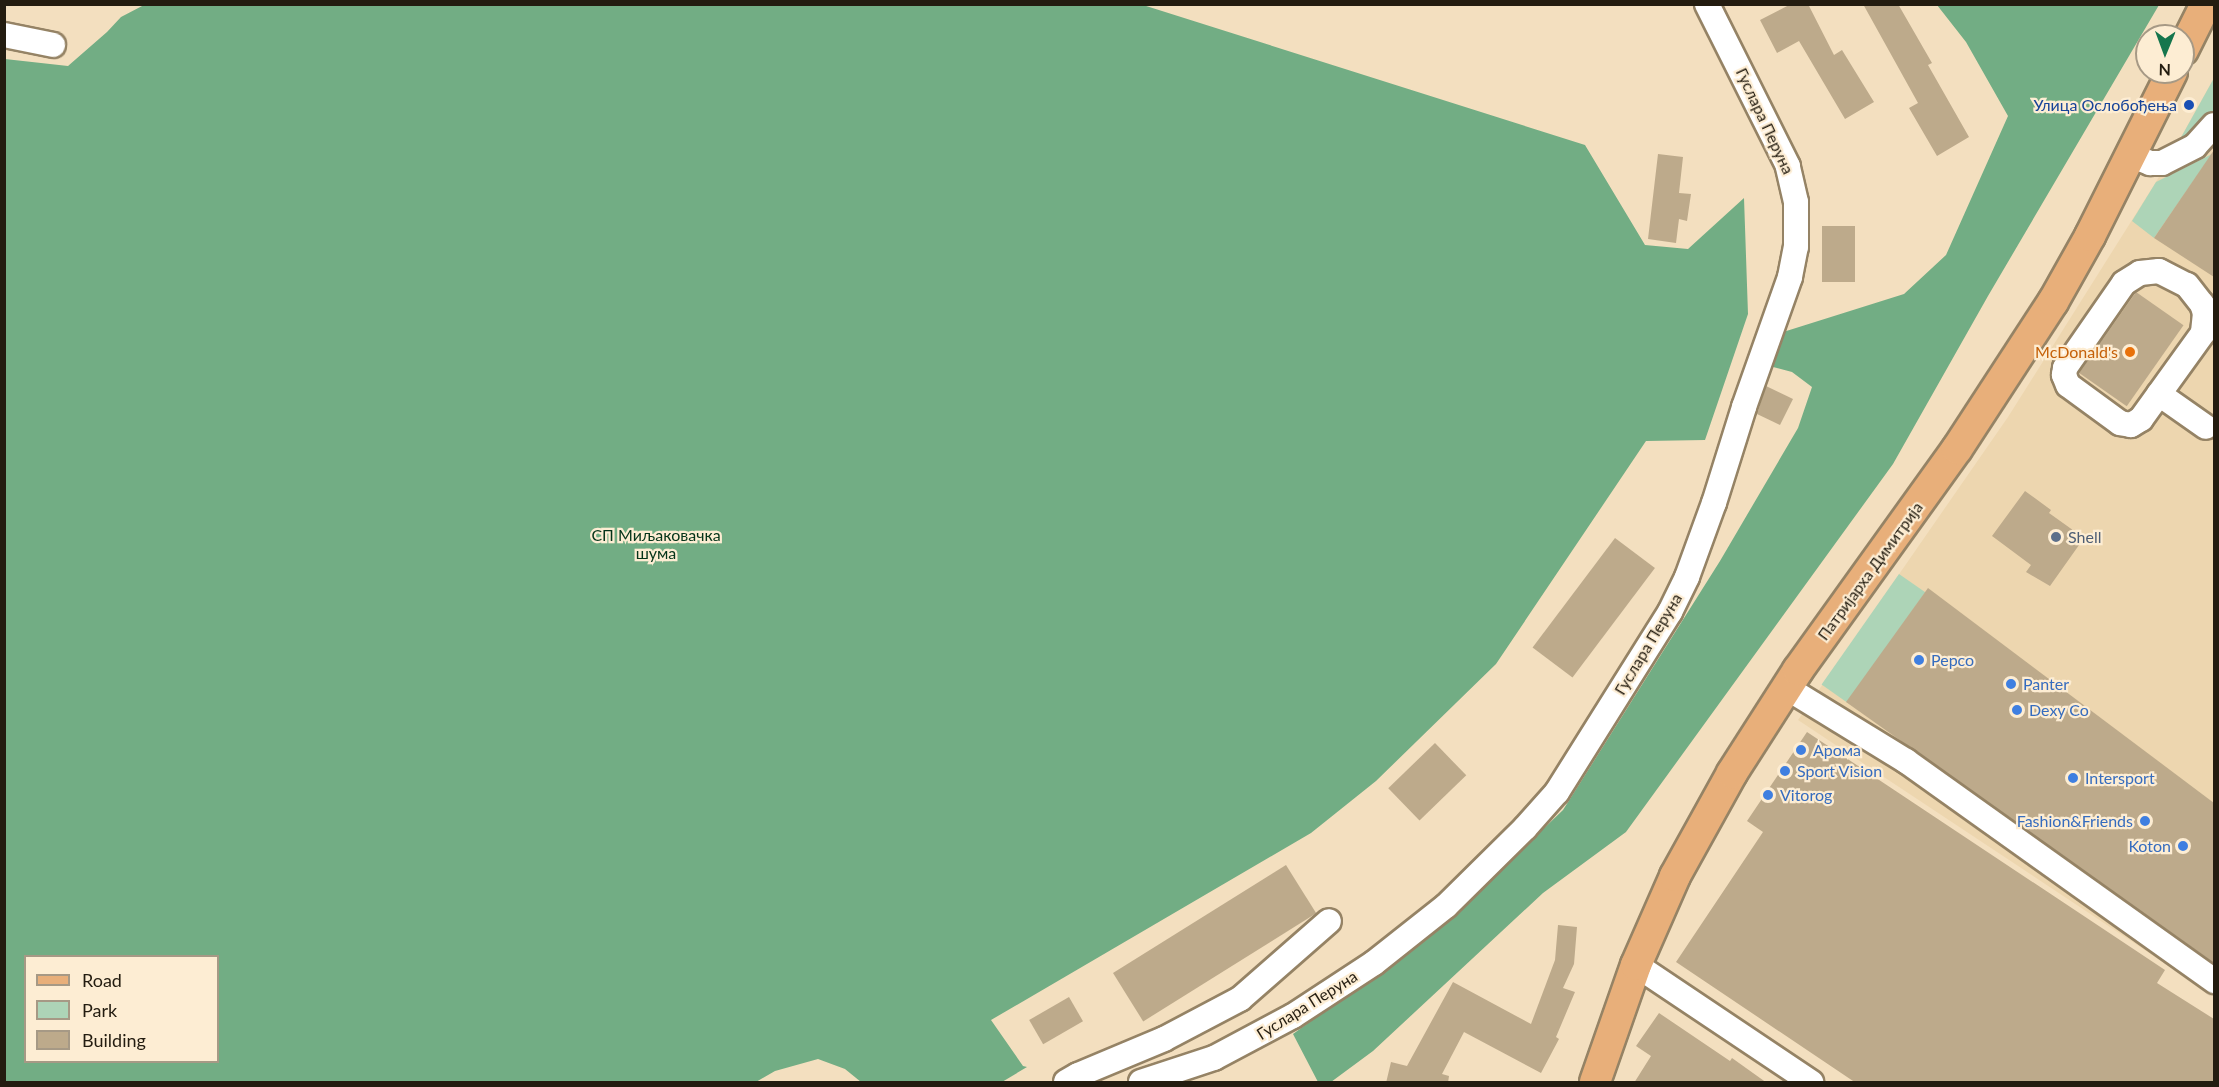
<!DOCTYPE html>
<html>
<head>
<meta charset="utf-8">
<style>
	body { margin:0 }
	#map { position:relative; width:2219px; height:1087px; overflow:hidden; background:#f3dfbf; font-family:Lato,sans-serif }
	div>[style] { position:absolute }
	.built>* { inset:0; background:#edd6af }
	.green>* { inset:0; background:#add4b7; transform-origin:0 0 }
	.forest>* { inset:0; background:#72ad84 }
	.building>* { inset:0; background:#bdaa8b; transform-origin:0 0 }
	.roads { filter:drop-shadow(2px 0 #958365) drop-shadow(-2px 0 #958365) drop-shadow(0 2px #958365) drop-shadow(0 -2px #958365) }
	.minor>* { height:24px; margin:-12px; padding:0 12px; transform-origin:12px; border-radius:12px; background:#fff }
	.major>* { height:30px; margin:-15px; padding:0 15px; transform-origin:15px; border-radius:15px; background:#e8af7a }
	.dots>* { width:16px; height:16px; translate:-50% -50%; box-sizing:border-box; border:3px solid #fdedd3; border-radius:50% }
	span { translate:-50% -50%; white-space:nowrap; text-align:center; line-height:1.15; -webkit-text-stroke:4.5px #fdedd3; paint-order:stroke }
	.transit-label { font-size:16px; color:#164399 }
	.right { translate:-100% -50%; text-align:right }
	.street-label { font-size:16px; color:#231c10 }
	.food-label { font-size:16px; color:#c56008 }
	.park-label { font-size:16px; color:#043419 }
	.service-label { font-size:16px; color:#4e5e75 }
	.left { translate:0 -50%; text-align:left }
	.shop-label { font-size:16px; color:#366cbe }
	.frame { position:absolute; inset:0; border:6px solid #231c10; pointer-events:none }
	.legend { position:absolute; left:24px; top:955px; width:195px; height:108px; box-sizing:border-box; background:#fdedd3; border:2px solid #a69985; margin:0; padding:8px 10px; list-style:none; font-size:18px; color:#231c10 }
	.legend li { display:flex; align-items:center; gap:12px; height:30px }
	.legend b { width:30px; border:2px solid #a69985 }
	.north { position:absolute; left:2135px; top:24px; width:60px; height:60px; box-sizing:border-box; background:#fdedd3; border:2px solid #a69985; border-radius:50%; rotate:181deg; font-size:16px; font-weight:700; line-height:24px; text-align:center; color:#231c10 }
	.north::after { content:''; display:block; margin:auto; width:21px; height:27px; background:#16764d; clip-path:polygon(50% 0,100% 100%,50% 72%,0 100%) }
</style>
</head>
<body>
<div id="map">
	<div class="built">
		<i style="clip-path:polygon(2214px 78px,2214px 996px,1798px 720px,2008px 417px,2156px 182px)"></i>
	</div>
	<div class="green">
		<i style="clip-path:polygon(2214px 78px,2214px 114px,2174px 150px)"></i>
		<i style="clip-path:polygon(2212px 154px,2154px 238px,2132px 221px,2156px 182px)"></i>
		<i style="left:1899px;top:574px;width:32px;height:135px;rotate:35deg"></i>
	</div>
	<div class="forest">
		<i style="clip-path:polygon(evenodd,144px 5px,1143px 5px,1585px 145px,1645px 245px,1688px 249px,1744px 198px,1748px 314px,1705px 440px,1646px 441px,1496px 664px,1376px 781px,1311px 833px,991px 1020px,1023px 1066px,1027px 1067px,1002px 1082px,861px 1082px,845px 1069px,818px 1059px,775px 1071px,756px 1082px,5px 1082px,5px 59px,68px 66px,107px 32px,121px 17px,144px 5px,26px 956px,218px 956px,218px 1062px,26px 1062px,26px 956px)"></i>
		<i style="clip-path:polygon(1937px 5px,2159px 5px,1988px 296px,1893px 464px,1626px 832px,1543px 893px,1373px 1051px,1331px 1082px,1318px 1082px,1293px 1034px,1440px 928px,1563px 810px,1720px 561px,1798px 428px,1812px 387px,1792px 372px,1769px 366px,1780px 333px,1904px 294px,1946px 255px,2008px 116px,1966px 42px)"></i>
	</div>
	<div class="building">
		<i style="clip-path:polygon(1791px 4px,1808px 4px,1834px 55px,1842px 50px,1874px 102px,1845px 119px,1799px 41px,1777px 53px,1760px 20px)"></i>
		<i style="clip-path:polygon(1863px 4px,1898px 4px,1932px 63px,1928px 65px,1969px 137px,1937px 156px,1909px 108px,1918px 103px)"></i>
		<i style="clip-path:polygon(2214px 150px,2214px 277px,2154px 238px)"></i>
		<i style="clip-path:polygon(1658px 154px,1683px 157px,1679px 193px,1691px 194px,1687px 221px,1679px 219px,1676px 243px,1648px 239px)"></i>
		<i style="left:1822px;top:226px;width:33px;height:56px"></i>
		<i style="left:2136px;top:292px;width:58px;height:99px;rotate:35deg"></i>
		<i style="clip-path:polygon(1766px 386px,1793px 399px,1780px 425px,1757px 414px)"></i>
		<i style="clip-path:polygon(2025px 491px,2051px 510px,2049px 513px,2084px 538px,2050px 586px,2026px 572px,2031px 565px,1992px 536px)"></i>
		<i style="left:1615px;top:538px;width:50px;height:137px;rotate:37deg"></i>
		<i style="clip-path:polygon(1928px 588px,2214px 803px,2214px 963px,1846px 702px)"></i>
		<i style="clip-path:polygon(1807px 732px,2165px 970px,2157px 983px,2214px 1019px,2214px 1083px,1856px 1083px,1676px 962px,1763px 832px,1747px 821px)"></i>
		<i style="left:1435px;top:743px;width:45px;height:65px;rotate:46deg"></i>
		<i style="left:1286px;top:865px;width:57px;height:204px;rotate:58deg"></i>
		<i style="clip-path:polygon(1558px 925px,1577px 927px,1574px 964px,1563px 988px,1575px 992px,1556px 1037px,1559px 1039px,1541px 1073px,1464px 1032px,1442px 1074px,1449px 1076px,1448px 1083px,1386px 1083px,1391px 1062px,1407px 1066px,1453px 982px,1531px 1024px,1555px 960px)"></i>
		<i style="left:1069px;top:997px;width:28px;height:46px;rotate:60deg"></i>
		<i style="clip-path:polygon(1659px 1013px,1730px 1061px,1732px 1058px,1767px 1083px,1634px 1083px,1651px 1056px,1636px 1046px)"></i>
	</div>
	<div class="roads">
		<div class="minor">
			<i style="left:4px;top:35px;width:50px;rotate:11.5deg"></i>
			<i style="left:2130px;top:155px;width:22px;rotate:22deg"></i>
			<i style="left:2150px;top:163px;width:12px"></i>
			<i style="left:2162px;top:163px;width:37px;rotate:-27deg"></i>
			<i style="left:2195px;top:146px;width:28px;rotate:-48deg"></i>
			<i style="left:2159px;top:271px;width:31px;rotate:27deg"></i>
			<i style="left:2187px;top:285px;width:24px;rotate:52deg"></i>
			<i style="left:2202px;top:304px;width:9px;rotate:72deg"></i>
			<i style="left:2205px;top:313px;width:20px;rotate:96deg"></i>
			<i style="left:2203px;top:333px;width:106px;rotate:125.8deg"></i>
			<i style="left:2141px;top:419px;width:12px;rotate:149deg"></i>
			<i style="left:2131px;top:425px;width:11px;rotate:-170deg"></i>
			<i style="left:2120px;top:423px;width:64px;rotate:-143.8deg"></i>
			<i style="left:2068px;top:385px;width:11px;rotate:-112deg"></i>
			<i style="left:2064px;top:375px;width:7px;rotate:-82deg"></i>
			<i style="left:2065px;top:368px;width:103px;rotate:-55.2deg"></i>
			<i style="left:2124px;top:283px;width:19px;rotate:-32deg"></i>
			<i style="left:2140px;top:273px;width:19px;rotate:-6deg"></i>
			<i style="left:2159px;top:394px;width:57px;rotate:35.1deg"></i>
			<i style="left:1787px;top:688px;width:140px;rotate:31.5deg"></i>
			<i style="left:1906px;top:761px;width:379px;rotate:35.5deg"></i>
			<i style="left:1636px;top:965px;width:211px;rotate:33.8deg"></i>
			<i style="left:1066px;top:1082px;width:14px;rotate:-30deg"></i>
			<i style="left:1078px;top:1075px;width:93px;rotate:-22.7deg"></i>
			<i style="left:1164px;top:1039px;width:86px;rotate:-27.8deg"></i>
			<i style="left:1240px;top:999px;width:118px;rotate:-41.2deg"></i>
			<i style="left:1141px;top:1082px;width:77px;rotate:-18.2deg"></i>
			<i style="left:1214px;top:1058px;width:89px;rotate:-28deg"></i>
			<i style="left:1293px;top:1016px;width:97px;rotate:-33.2deg"></i>
			<i style="left:1374px;top:963px;width:92px;rotate:-38.4deg"></i>
			<i style="left:1446px;top:906px;width:111px;rotate:-44.6deg"></i>
			<i style="left:1525px;top:828px;width:48px;rotate:-48.4deg"></i>
			<i style="left:1557px;top:792px;width:213px;rotate:-57.9deg"></i>
			<i style="left:1670px;top:612px;width:39px;rotate:-64deg"></i>
			<i style="left:1687px;top:577px;width:79px;rotate:-70deg"></i>
			<i style="left:1714px;top:503px;width:101px;rotate:-72.6deg"></i>
			<i style="left:1744px;top:407px;width:138px;rotate:-70.5deg"></i>
			<i style="left:1790px;top:277px;width:31px;rotate:-79deg"></i>
			<i style="left:1796px;top:247px;width:45px;rotate:-90deg"></i>
			<i style="left:1796px;top:202px;width:37px;rotate:-103deg"></i>
			<i style="left:1788px;top:166px;width:181px;rotate:-116.6deg"></i>
		</div>
		<div class="major">
			<i style="left:2183px;top:50px;width:51px;rotate:-63.4deg"></i>
			<i style="left:1595px;top:1082px;width:124px;rotate:-70.7deg"></i>
			<i style="left:1636px;top:965px;width:97px;rotate:-66.3deg"></i>
			<i style="left:1675px;top:876px;width:118px;rotate:-61deg"></i>
			<i style="left:1732px;top:773px;width:122px;rotate:-57.3deg"></i>
			<i style="left:1798px;top:670px;width:272px;rotate:-54.3deg"></i>
			<i style="left:1957px;top:449px;width:176px;rotate:-56.9deg"></i>
			<i style="left:2053px;top:302px;width:76px;rotate:-60.7deg"></i>
			<i style="left:2090px;top:236px;width:183px;rotate:-63.4deg"></i>
		</div>
	</div>
	<div class="dots">
		<i style="left:2189px;top:105px;background:#1a4fb4"></i>
		<i style="left:2130px;top:352px;background:#e8710a"></i>
		<i style="left:2056px;top:537px;background:#5c6f8a"></i>
		<i style="left:1919px;top:660px;background:#3f7fe0"></i>
		<i style="left:2011px;top:684px;background:#3f7fe0"></i>
		<i style="left:2017px;top:710px;background:#3f7fe0"></i>
		<i style="left:1801px;top:750px;background:#3f7fe0"></i>
		<i style="left:1785px;top:771px;background:#3f7fe0"></i>
		<i style="left:2073px;top:778px;background:#3f7fe0"></i>
		<i style="left:1768px;top:795px;background:#3f7fe0"></i>
		<i style="left:2145px;top:821px;background:#3f7fe0"></i>
		<i style="left:2183px;top:846px;background:#3f7fe0"></i>
	</div>
	<div class="transit-label">
		<span class="right" style="left:2177px;top:105px">Улица Ослобођења</span>
	</div>
	<div class="street-label">
		<span style="left:1765px;top:121px;rotate:65deg">Гуслара Перуна</span>
		<span style="left:1870px;top:571px;rotate:-54deg">Патријарха Димитрија</span>
		<span style="left:1648px;top:644px;rotate:-59deg">Гуслара Перуна</span>
		<span style="left:1307px;top:1005px;rotate:-32deg">Гуслара Перуна</span>
	</div>
	<div class="food-label">
		<span class="right" style="left:2118px;top:352px">McDonald's</span>
	</div>
	<div class="park-label">
		<span style="left:656px;top:544px">СП Миљаковачка<br>шума</span>
	</div>
	<div class="service-label">
		<span class="left" style="left:2068px;top:537px">Shell</span>
	</div>
	<div class="shop-label">
		<span class="left" style="left:1931px;top:660px">Pepco</span>
		<span class="left" style="left:2023px;top:684px">Panter</span>
		<span class="left" style="left:2029px;top:710px">Dexy Co</span>
		<span class="left" style="left:1813px;top:750px">Арома</span>
		<span class="left" style="left:1797px;top:771px">Sport Vision</span>
		<span class="left" style="left:2085px;top:778px">Intersport</span>
		<span class="left" style="left:1780px;top:795px">Vitorog</span>
		<span class="right" style="left:2133px;top:821px">Fashion&amp;Friends</span>
		<span class="right" style="left:2171px;top:846px">Koton</span>
	</div>
	<div class="frame"></div>
	<ul class="legend">
	<li><b style="height:8px;background:#e8af7a"></b>Road</li>
	<li><b style="height:16px;background:#add4b7"></b>Park</li>
	<li><b style="height:16px;background:#bdaa8b"></b>Building</li>
	</ul>
	<div class="north">N</div>
</div>
</body>
</html>
